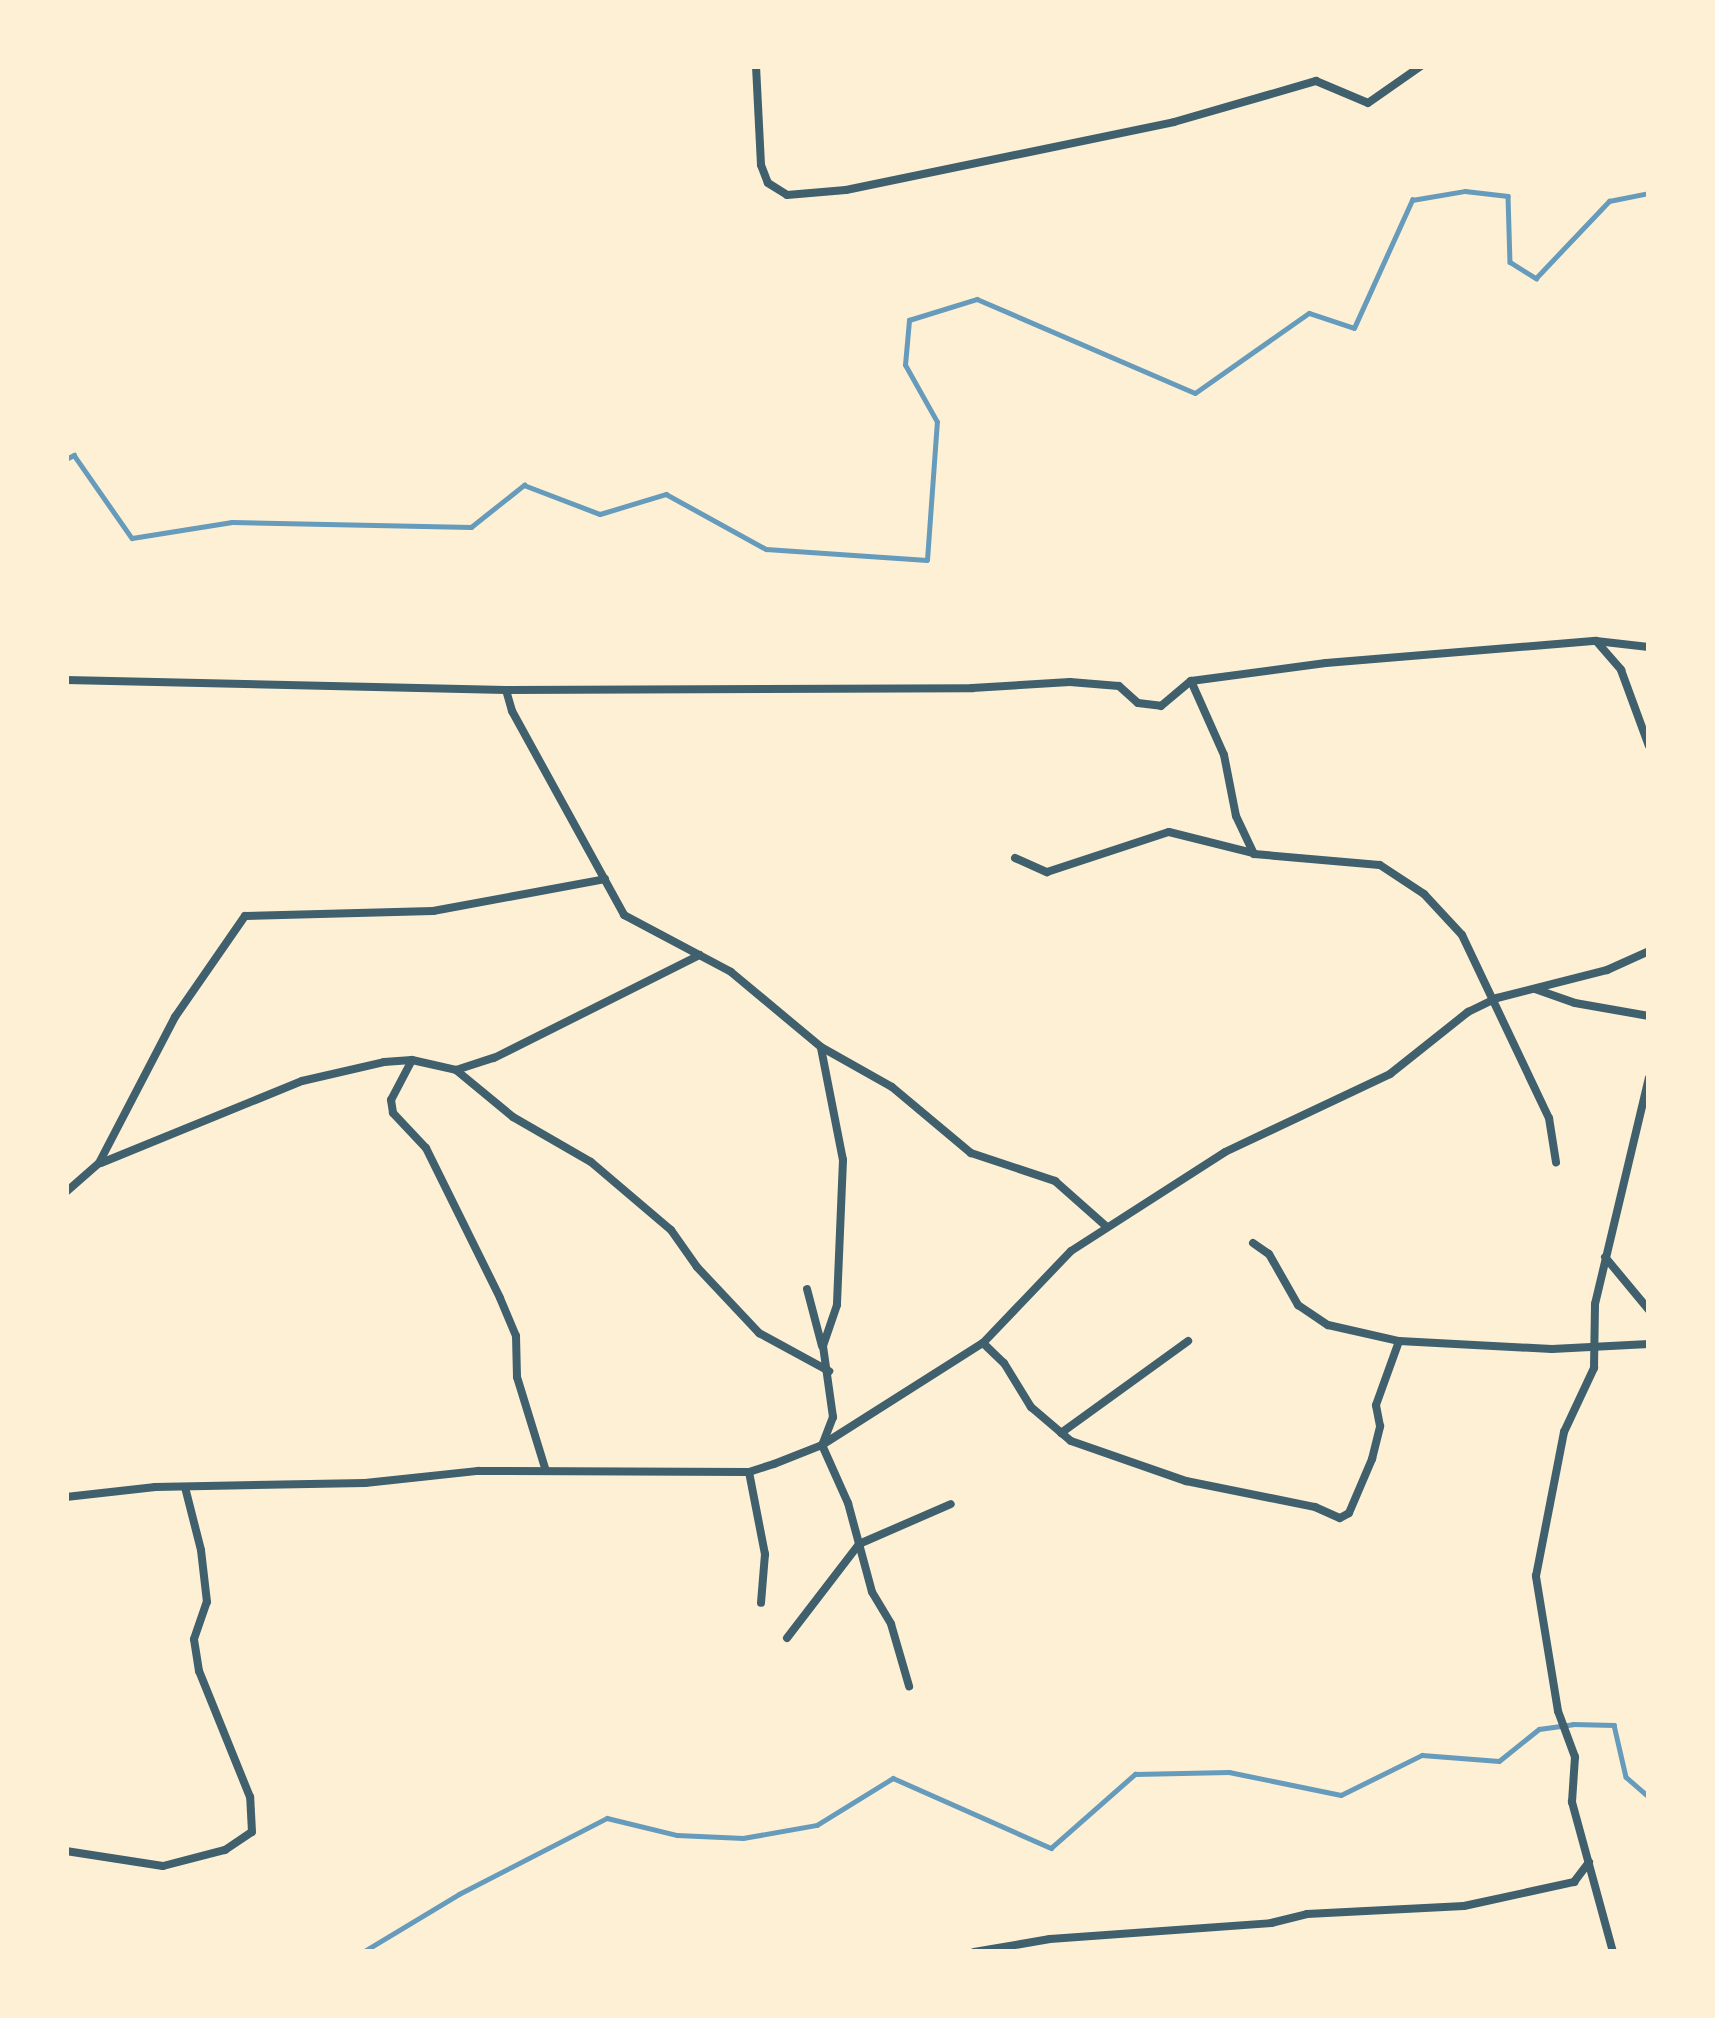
<!DOCTYPE html>
<html>
<head>
<meta charset="utf-8">
<style>
	body { margin:0 }
	#map { position:relative; width:1715px; height:2018px; overflow:hidden; background:#fdf0d5; font-family:"Nunito Sans",sans-serif }
	div>[style] { position:absolute }
	.stream>* { height:4.5px; margin:-2.25px; padding:0 2.25px; transform-origin:2.25px; border-radius:2.25px; background:#669bbc }
	.minor>* { height:8px; margin:-4px; padding:0 4px; transform-origin:4px; border-radius:4px; background:#3f606c }
	span { translate:-50% -50%; white-space:nowrap; text-align:center; line-height:1.15; -webkit-text-stroke:12px #fdf0d5; paint-order:stroke }
	.frame { position:absolute; inset:0; border:69px solid #fdf0d5; pointer-events:none }
</style>
</head>
<body>
<div id="map">
	<div class="stream">
		<i style="left:66px;top:459px;width:9px;rotate:-27deg"></i>
		<i style="left:74px;top:455px;width:101px;rotate:55.1deg"></i>
		<i style="left:132px;top:538px;width:101px;rotate:-9.1deg"></i>
		<i style="left:232px;top:522px;width:239px;rotate:1.2deg"></i>
		<i style="left:471px;top:527px;width:68px;rotate:-38.4deg"></i>
		<i style="left:524px;top:485px;width:81px;rotate:20.9deg"></i>
		<i style="left:600px;top:514px;width:69px;rotate:-16.9deg"></i>
		<i style="left:666px;top:494px;width:114px;rotate:28.8deg"></i>
		<i style="left:766px;top:549px;width:161px;rotate:3.9deg"></i>
		<i style="left:927px;top:560px;width:138px;rotate:-85.9deg"></i>
		<i style="left:937px;top:422px;width:65px;rotate:-119.3deg"></i>
		<i style="left:905px;top:365px;width:45px;rotate:-84.9deg"></i>
		<i style="left:909px;top:320px;width:71px;rotate:-17.2deg"></i>
		<i style="left:977px;top:299px;width:237px;rotate:23.3deg"></i>
		<i style="left:1195px;top:393px;width:139px;rotate:-35.1deg"></i>
		<i style="left:1309px;top:313px;width:47px;rotate:18.4deg"></i>
		<i style="left:1354px;top:328px;width:141px;rotate:-65.6deg"></i>
		<i style="left:1412px;top:200px;width:54px;rotate:-9.6deg"></i>
		<i style="left:1465px;top:191px;width:43px;rotate:6.6deg"></i>
		<i style="left:1508px;top:196px;width:66px;rotate:88.3deg"></i>
		<i style="left:1510px;top:262px;width:31px;rotate:32deg"></i>
		<i style="left:1536px;top:278px;width:106px;rotate:-46.5deg"></i>
		<i style="left:1609px;top:201px;width:41px;rotate:-11.3deg"></i>
		<i style="left:363px;top:1952px;width:112px;rotate:-31.1deg"></i>
		<i style="left:459px;top:1894px;width:166px;rotate:-27.2deg"></i>
		<i style="left:607px;top:1818px;width:72px;rotate:13.7deg"></i>
		<i style="left:677px;top:1835px;width:66px;rotate:2.6deg"></i>
		<i style="left:743px;top:1838px;width:75px;rotate:-10deg"></i>
		<i style="left:817px;top:1825px;width:89px;rotate:-31.7deg"></i>
		<i style="left:893px;top:1778px;width:173px;rotate:23.9deg"></i>
		<i style="left:1051px;top:1848px;width:112px;rotate:-41.4deg"></i>
		<i style="left:1135px;top:1774px;width:94px;rotate:-1.2deg"></i>
		<i style="left:1229px;top:1772px;width:114px;rotate:11.6deg"></i>
		<i style="left:1341px;top:1795px;width:90px;rotate:-26.3deg"></i>
		<i style="left:1422px;top:1755px;width:77px;rotate:4.5deg"></i>
		<i style="left:1499px;top:1761px;width:51px;rotate:-38.7deg"></i>
		<i style="left:1539px;top:1729px;width:34px;rotate:-8deg"></i>
		<i style="left:1573px;top:1724px;width:41px;rotate:1.4deg"></i>
		<i style="left:1614px;top:1725px;width:53px;rotate:77deg"></i>
		<i style="left:1626px;top:1777px;width:30px;rotate:41deg"></i>
	</div>
	<div class="minor">
		<i style="left:756px;top:66px;width:99px;rotate:87.1deg"></i>
		<i style="left:761px;top:165px;width:19px;rotate:69deg"></i>
		<i style="left:768px;top:183px;width:22px;rotate:32deg"></i>
		<i style="left:787px;top:195px;width:59px;rotate:-4.8deg"></i>
		<i style="left:846px;top:190px;width:335px;rotate:-11.7deg"></i>
		<i style="left:1174px;top:122px;width:148px;rotate:-16.1deg"></i>
		<i style="left:1316px;top:81px;width:56px;rotate:22.9deg"></i>
		<i style="left:1368px;top:103px;width:65px;rotate:-34.9deg"></i>
		<i style="left:1597px;top:642px;width:37px;rotate:49deg"></i>
		<i style="left:1621px;top:670px;width:81px;rotate:69.8deg"></i>
		<i style="left:66px;top:680px;width:440px;rotate:1.3deg"></i>
		<i style="left:506px;top:690px;width:466px;rotate:-0.2deg"></i>
		<i style="left:972px;top:688px;width:98px;rotate:-3.5deg"></i>
		<i style="left:1070px;top:682px;width:49px;rotate:4.7deg"></i>
		<i style="left:1119px;top:686px;width:25px;rotate:42deg"></i>
		<i style="left:1138px;top:703px;width:23px;rotate:7deg"></i>
		<i style="left:1161px;top:706px;width:39px;rotate:-40deg"></i>
		<i style="left:1191px;top:681px;width:136px;rotate:-7.6deg"></i>
		<i style="left:1326px;top:663px;width:271px;rotate:-4.7deg"></i>
		<i style="left:1596px;top:641px;width:53px;rotate:6.5deg"></i>
		<i style="left:1191px;top:681px;width:81px;rotate:66deg"></i>
		<i style="left:1224px;top:755px;width:62px;rotate:78.9deg"></i>
		<i style="left:1236px;top:816px;width:42px;rotate:64.7deg"></i>
		<i style="left:1254px;top:854px;width:126px;rotate:5deg"></i>
		<i style="left:1380px;top:865px;width:53px;rotate:33.4deg"></i>
		<i style="left:1424px;top:894px;width:56px;rotate:47.2deg"></i>
		<i style="left:1462px;top:935px;width:203px;rotate:64.6deg"></i>
		<i style="left:1549px;top:1118px;width:45px;rotate:81deg"></i>
		<i style="left:506px;top:690px;width:22px;rotate:74deg"></i>
		<i style="left:512px;top:711px;width:233px;rotate:61.2deg"></i>
		<i style="left:624px;top:915px;width:121px;rotate:28deg"></i>
		<i style="left:731px;top:972px;width:117px;rotate:39.8deg"></i>
		<i style="left:821px;top:1047px;width:81px;rotate:29.4deg"></i>
		<i style="left:892px;top:1087px;width:103px;rotate:39.9deg"></i>
		<i style="left:971px;top:1153px;width:89px;rotate:18.4deg"></i>
		<i style="left:1055px;top:1181px;width:69px;rotate:41.5deg"></i>
		<i style="left:1015px;top:858px;width:35px;rotate:24deg"></i>
		<i style="left:1047px;top:872px;width:128px;rotate:-18.2deg"></i>
		<i style="left:1169px;top:832px;width:87px;rotate:14deg"></i>
		<i style="left:1535px;top:989px;width:42px;rotate:19.3deg"></i>
		<i style="left:1575px;top:1003px;width:75px;rotate:10deg"></i>
		<i style="left:821px;top:1048px;width:114px;rotate:78.9deg"></i>
		<i style="left:843px;top:1160px;width:145px;rotate:92.4deg"></i>
		<i style="left:837px;top:1305px;width:43px;rotate:108.9deg"></i>
		<i style="left:823px;top:1346px;width:72px;rotate:82deg"></i>
		<i style="left:833px;top:1417px;width:30px;rotate:111deg"></i>
		<i style="left:822px;top:1445px;width:64px;rotate:65.9deg"></i>
		<i style="left:848px;top:1503px;width:92px;rotate:74.9deg"></i>
		<i style="left:872px;top:1592px;width:37px;rotate:59deg"></i>
		<i style="left:891px;top:1624px;width:65px;rotate:73.8deg"></i>
		<i style="left:412px;top:1060px;width:45px;rotate:117.7deg"></i>
		<i style="left:391px;top:1100px;width:13px;rotate:81deg"></i>
		<i style="left:393px;top:1113px;width:48px;rotate:46.7deg"></i>
		<i style="left:426px;top:1148px;width:167px;rotate:63.7deg"></i>
		<i style="left:500px;top:1298px;width:41px;rotate:67.2deg"></i>
		<i style="left:516px;top:1336px;width:41px;rotate:88.6deg"></i>
		<i style="left:517px;top:1377px;width:98px;rotate:72.9deg"></i>
		<i style="left:456px;top:1070px;width:74px;rotate:39.5deg"></i>
		<i style="left:513px;top:1117px;width:90px;rotate:30deg"></i>
		<i style="left:591px;top:1162px;width:105px;rotate:40.4deg"></i>
		<i style="left:671px;top:1230px;width:45px;rotate:54.9deg"></i>
		<i style="left:697px;top:1267px;width:91px;rotate:46.8deg"></i>
		<i style="left:759px;top:1333px;width:80px;rotate:28.5deg"></i>
		<i style="left:101px;top:1163px;width:217px;rotate:-22.2deg"></i>
		<i style="left:302px;top:1081px;width:84px;rotate:-13deg"></i>
		<i style="left:384px;top:1062px;width:28px;rotate:-4deg"></i>
		<i style="left:412px;top:1060px;width:45px;rotate:12.8deg"></i>
		<i style="left:456px;top:1070px;width:40px;rotate:-18deg"></i>
		<i style="left:494px;top:1058px;width:230px;rotate:-26.6deg"></i>
		<i style="left:66px;top:1192px;width:44px;rotate:-41.3deg"></i>
		<i style="left:99px;top:1163px;width:165px;rotate:-62.5deg"></i>
		<i style="left:175px;top:1017px;width:123px;rotate:-55.3deg"></i>
		<i style="left:245px;top:916px;width:188px;rotate:-1.5deg"></i>
		<i style="left:433px;top:911px;width:175px;rotate:-10.5deg"></i>
		<i style="left:1253px;top:1243px;width:19px;rotate:35deg"></i>
		<i style="left:1269px;top:1254px;width:59px;rotate:60.4deg"></i>
		<i style="left:1298px;top:1305px;width:36px;rotate:34deg"></i>
		<i style="left:1328px;top:1325px;width:73px;rotate:12.7deg"></i>
		<i style="left:1399px;top:1341px;width:153px;rotate:3deg"></i>
		<i style="left:1552px;top:1349px;width:97px;rotate:-3deg"></i>
		<i style="left:1605px;top:1257px;width:69px;rotate:50.3deg"></i>
		<i style="left:807px;top:1289px;width:59px;rotate:75.3deg"></i>
		<i style="left:983px;top:1343px;width:29px;rotate:44deg"></i>
		<i style="left:1004px;top:1363px;width:52px;rotate:58.5deg"></i>
		<i style="left:1031px;top:1407px;width:52px;rotate:40.4deg"></i>
		<i style="left:1071px;top:1441px;width:122px;rotate:19.2deg"></i>
		<i style="left:1186px;top:1481px;width:132px;rotate:11.4deg"></i>
		<i style="left:1315px;top:1507px;width:27px;rotate:24deg"></i>
		<i style="left:1340px;top:1518px;width:10px;rotate:-29deg"></i>
		<i style="left:1349px;top:1513px;width:59px;rotate:-66.9deg"></i>
		<i style="left:1372px;top:1459px;width:34px;rotate:-76deg"></i>
		<i style="left:1380px;top:1426px;width:21px;rotate:-101deg"></i>
		<i style="left:1376px;top:1405px;width:68px;rotate:-70.2deg"></i>
		<i style="left:1061px;top:1433px;width:157px;rotate:-35.9deg"></i>
		<i style="left:749px;top:1472px;width:84px;rotate:79deg"></i>
		<i style="left:765px;top:1554px;width:49px;rotate:94.7deg"></i>
		<i style="left:66px;top:1497px;width:90px;rotate:-6.4deg"></i>
		<i style="left:155px;top:1487px;width:210px;rotate:-1.1deg"></i>
		<i style="left:365px;top:1483px;width:114px;rotate:-6.1deg"></i>
		<i style="left:478px;top:1471px;width:271px;rotate:0.2deg"></i>
		<i style="left:749px;top:1472px;width:26px;rotate:-18deg"></i>
		<i style="left:774px;top:1464px;width:52px;rotate:-21.6deg"></i>
		<i style="left:822px;top:1445px;width:191px;rotate:-32.4deg"></i>
		<i style="left:983px;top:1343px;width:127px;rotate:-46.3deg"></i>
		<i style="left:1071px;top:1251px;width:183px;rotate:-32.7deg"></i>
		<i style="left:1225px;top:1152px;width:183px;rotate:-25.3deg"></i>
		<i style="left:1390px;top:1074px;width:100px;rotate:-38.5deg"></i>
		<i style="left:1468px;top:1012px;width:32px;rotate:-26deg"></i>
		<i style="left:1497px;top:998px;width:114px;rotate:-14.3deg"></i>
		<i style="left:1607px;top:970px;width:46px;rotate:-24.3deg"></i>
		<i style="left:787px;top:1638px;width:118px;rotate:-52.5deg"></i>
		<i style="left:859px;top:1544px;width:100px;rotate:-23.5deg"></i>
		<i style="left:66px;top:1851px;width:98px;rotate:8.8deg"></i>
		<i style="left:163px;top:1866px;width:64px;rotate:-14.5deg"></i>
		<i style="left:225px;top:1850px;width:32px;rotate:-34deg"></i>
		<i style="left:252px;top:1832px;width:35px;rotate:-93deg"></i>
		<i style="left:250px;top:1797px;width:136px;rotate:-112deg"></i>
		<i style="left:199px;top:1671px;width:32px;rotate:-99deg"></i>
		<i style="left:194px;top:1639px;width:39px;rotate:-71deg"></i>
		<i style="left:207px;top:1602px;width:52px;rotate:-96.6deg"></i>
		<i style="left:201px;top:1550px;width:65px;rotate:-104.3deg"></i>
		<i style="left:974px;top:1952px;width:77px;rotate:-9.7deg"></i>
		<i style="left:1050px;top:1939px;width:222px;rotate:-4.1deg"></i>
		<i style="left:1271px;top:1923px;width:37px;rotate:-14deg"></i>
		<i style="left:1307px;top:1914px;width:157px;rotate:-2.9deg"></i>
		<i style="left:1464px;top:1906px;width:113px;rotate:-12.3deg"></i>
		<i style="left:1574px;top:1882px;width:25px;rotate:-53deg"></i>
		<i style="left:1613px;top:1952px;width:156px;rotate:-105.3deg"></i>
		<i style="left:1572px;top:1802px;width:45px;rotate:-86.2deg"></i>
		<i style="left:1575px;top:1757px;width:49px;rotate:-110.3deg"></i>
		<i style="left:1558px;top:1711px;width:137px;rotate:-99.3deg"></i>
		<i style="left:1536px;top:1576px;width:147px;rotate:-79deg"></i>
		<i style="left:1564px;top:1432px;width:71px;rotate:-64.9deg"></i>
		<i style="left:1594px;top:1368px;width:64px;rotate:-89.1deg"></i>
		<i style="left:1595px;top:1304px;width:232px;rotate:-76.6deg"></i>
	</div>
	<div class="frame"></div>
</div>
</body>
</html>
